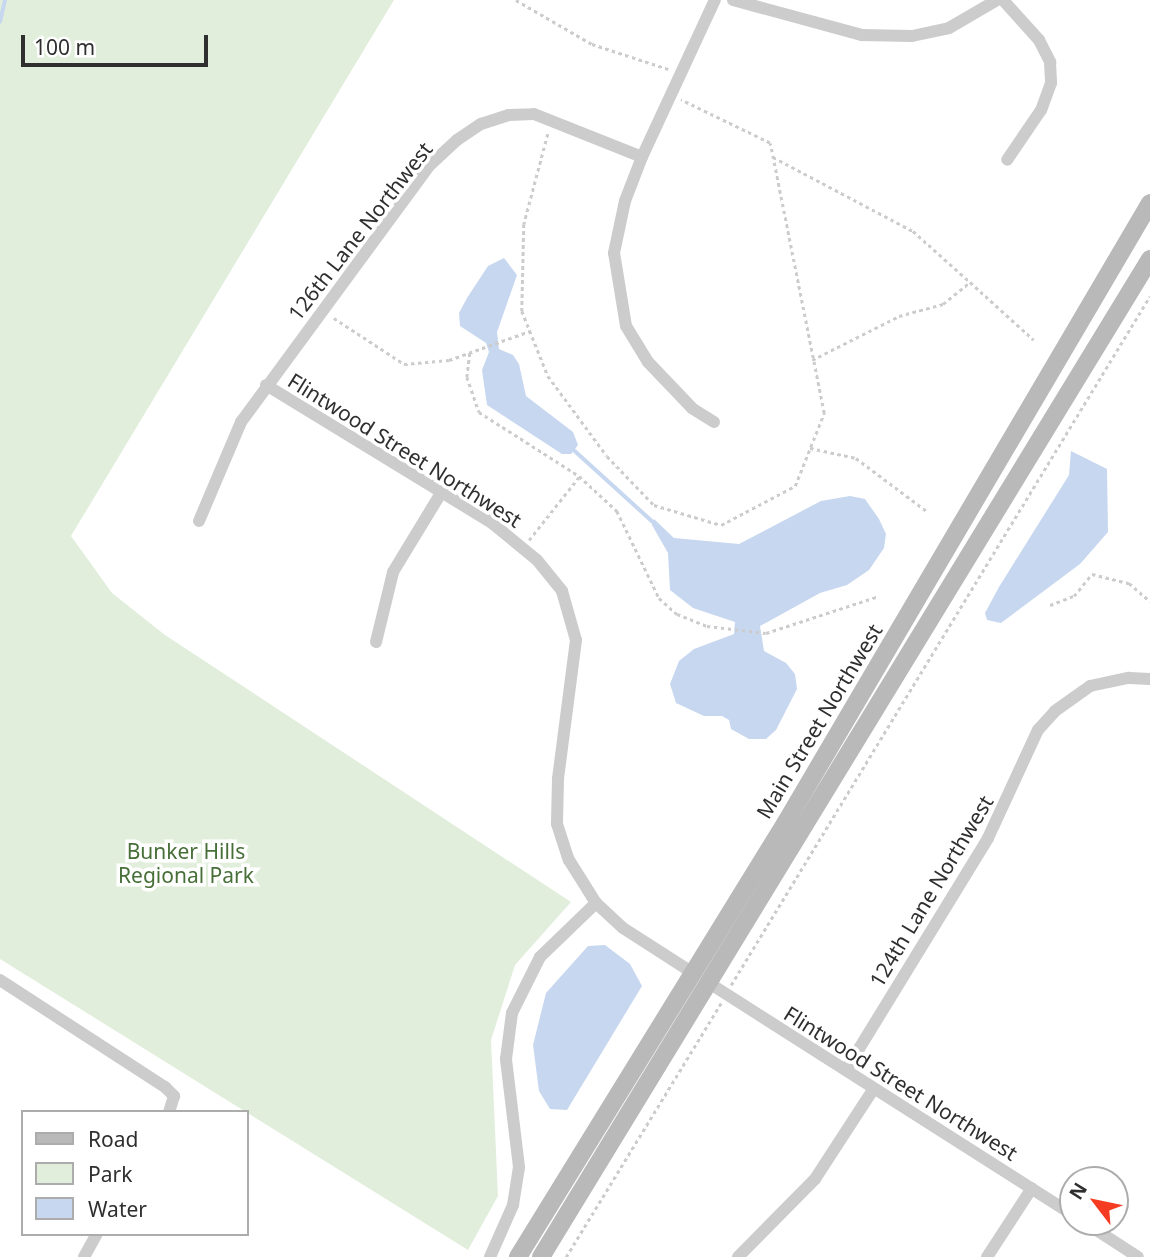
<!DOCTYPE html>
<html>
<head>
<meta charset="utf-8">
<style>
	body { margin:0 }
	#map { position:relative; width:1150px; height:1257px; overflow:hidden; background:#fff; font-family:"Noto Sans",sans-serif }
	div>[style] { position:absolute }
	.green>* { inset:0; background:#e2eedc }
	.water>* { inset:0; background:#c6d7ef }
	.stream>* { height:3.5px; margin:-1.75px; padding:0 1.75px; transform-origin:1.75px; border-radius:1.75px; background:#c6d7ef }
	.path>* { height:2.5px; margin-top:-1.25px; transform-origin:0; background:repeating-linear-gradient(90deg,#ccc 0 3.5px,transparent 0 7px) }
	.minor>* { height:12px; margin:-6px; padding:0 6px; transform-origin:6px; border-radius:6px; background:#ccc }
	.secondary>* { height:18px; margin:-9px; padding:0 9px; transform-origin:9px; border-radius:9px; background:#b9b9b9 }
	span { translate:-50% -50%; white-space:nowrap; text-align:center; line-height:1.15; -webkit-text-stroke:7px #fff; paint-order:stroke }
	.street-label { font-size:21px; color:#2f2f2f }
	.park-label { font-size:21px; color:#476f38 }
	.legend { position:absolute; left:21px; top:1110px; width:228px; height:126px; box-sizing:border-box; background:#fff; border:2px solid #acacac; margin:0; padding:9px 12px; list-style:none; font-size:21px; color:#2f2f2f }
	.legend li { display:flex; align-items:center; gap:14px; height:35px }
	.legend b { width:35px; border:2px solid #acacac }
	.north { position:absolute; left:1059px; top:1166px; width:70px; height:70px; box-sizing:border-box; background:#fff; border:2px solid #acacac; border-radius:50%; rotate:302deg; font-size:19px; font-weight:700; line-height:28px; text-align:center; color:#2f2f2f }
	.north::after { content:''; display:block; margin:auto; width:24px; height:32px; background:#f53c22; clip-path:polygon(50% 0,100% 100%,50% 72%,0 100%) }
	.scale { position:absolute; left:21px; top:35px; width:187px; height:32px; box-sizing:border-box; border:4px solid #2f2f2f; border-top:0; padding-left:9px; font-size:21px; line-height:24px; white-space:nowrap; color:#2f2f2f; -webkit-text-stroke:5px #fff; paint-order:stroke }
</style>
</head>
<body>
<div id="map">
	<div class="green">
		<i style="clip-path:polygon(0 0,394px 0,71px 536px,112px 593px,165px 635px,571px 902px,515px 965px,491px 1040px,498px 1196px,468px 1250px,0 959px)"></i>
	</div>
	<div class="water">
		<i style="clip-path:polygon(504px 258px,517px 275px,497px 332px,499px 349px,513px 355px,519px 364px,526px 396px,573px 432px,578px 445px,571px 454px,562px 454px,487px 405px,482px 370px,489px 352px,486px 343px,460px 326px,459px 313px,467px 298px,488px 266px)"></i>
		<i style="clip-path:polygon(1071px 451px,1107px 469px,1108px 532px,1080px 564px,1001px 623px,987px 620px,985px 613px,999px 587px,1069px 475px)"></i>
		<i style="clip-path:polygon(850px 496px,865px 499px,879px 519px,886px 534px,884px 548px,869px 570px,847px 585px,820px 593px,760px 626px,764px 651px,786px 663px,795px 674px,797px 689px,776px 730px,766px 739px,749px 739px,731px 729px,729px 720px,722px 716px,704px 716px,676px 703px,670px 684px,679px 661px,694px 649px,734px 634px,735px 622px,693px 608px,670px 590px,668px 553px,652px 525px,654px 519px,674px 538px,739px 544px,821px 501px)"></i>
		<i style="clip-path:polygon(605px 945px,630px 964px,642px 986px,567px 1110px,550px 1109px,539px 1091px,533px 1045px,546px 993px,588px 946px)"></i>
	</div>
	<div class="stream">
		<i style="left:0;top:22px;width:23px;rotate:-77deg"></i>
		<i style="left:574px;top:450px;width:107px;rotate:42.3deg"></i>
	</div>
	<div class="path">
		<i style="left:516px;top:0;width:88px;rotate:30.1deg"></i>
		<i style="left:592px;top:44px;width:83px;rotate:18.2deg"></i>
		<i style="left:548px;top:134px;width:93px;rotate:104.9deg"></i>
		<i style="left:524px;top:224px;width:87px;rotate:91.3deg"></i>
		<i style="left:522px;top:311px;width:70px;rotate:68.2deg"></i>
		<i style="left:548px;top:376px;width:99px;rotate:53.6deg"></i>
		<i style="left:607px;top:456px;width:68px;rotate:46.2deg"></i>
		<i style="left:654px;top:505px;width:70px;rotate:16.6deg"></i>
		<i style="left:721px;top:525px;width:84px;rotate:-27.8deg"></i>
		<i style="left:795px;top:486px;width:79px;rotate:-68.3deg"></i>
		<i style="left:824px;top:413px;width:275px;rotate:-101.3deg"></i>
		<i style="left:770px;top:143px;width:99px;rotate:-154.2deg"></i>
		<i style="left:773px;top:157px;width:158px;rotate:27.9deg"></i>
		<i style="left:913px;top:231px;width:76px;rotate:41.8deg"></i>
		<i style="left:334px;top:318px;width:84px;rotate:33.3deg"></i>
		<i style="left:404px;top:364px;width:45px;rotate:-5.1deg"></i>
		<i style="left:449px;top:360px;width:86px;rotate:-19.7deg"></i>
		<i style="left:470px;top:353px;width:24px;rotate:97deg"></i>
		<i style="left:467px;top:377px;width:37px;rotate:71deg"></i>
		<i style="left:479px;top:412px;width:119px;rotate:32.6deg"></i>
		<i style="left:579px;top:476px;width:52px;rotate:42.6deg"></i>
		<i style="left:617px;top:511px;width:97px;rotate:64.2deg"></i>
		<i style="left:659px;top:598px;width:24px;rotate:42deg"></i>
		<i style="left:677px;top:614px;width:32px;rotate:22deg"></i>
		<i style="left:707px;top:626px;width:59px;rotate:6.8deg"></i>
		<i style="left:766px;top:633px;width:116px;rotate:-18.1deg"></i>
		<i style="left:812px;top:360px;width:97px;rotate:-26.8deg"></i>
		<i style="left:899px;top:316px;width:46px;rotate:-15.3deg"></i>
		<i style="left:943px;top:304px;width:35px;rotate:-39deg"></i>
		<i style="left:970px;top:282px;width:86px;rotate:42.2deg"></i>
		<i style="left:810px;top:448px;width:47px;rotate:12.3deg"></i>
		<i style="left:856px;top:458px;width:90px;rotate:36.9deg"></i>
		<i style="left:529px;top:540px;width:80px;rotate:-51.6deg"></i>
		<i style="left:1050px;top:605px;width:26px;rotate:-21deg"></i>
		<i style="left:1074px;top:596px;width:28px;rotate:-51deg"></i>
		<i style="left:1092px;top:574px;width:38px;rotate:14deg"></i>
		<i style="left:1129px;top:583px;width:28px;rotate:41deg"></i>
		<i style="left:731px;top:985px;width:806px;rotate:-58.7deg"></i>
		<i style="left:566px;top:1257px;width:298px;rotate:-58.6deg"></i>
	</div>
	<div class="minor">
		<i style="left:733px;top:0;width:134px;rotate:15.2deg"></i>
		<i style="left:862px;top:35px;width:50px;rotate:1.1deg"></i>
		<i style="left:912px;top:36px;width:38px;rotate:-12deg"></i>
		<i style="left:949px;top:28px;width:56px;rotate:-30.3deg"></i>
		<i style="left:1003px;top:0;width:54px;rotate:48deg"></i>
		<i style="left:1039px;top:40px;width:25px;rotate:63deg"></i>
		<i style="left:1050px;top:62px;width:21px;rotate:87deg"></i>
		<i style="left:1051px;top:83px;width:29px;rotate:110deg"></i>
		<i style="left:1041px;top:110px;width:60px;rotate:124.2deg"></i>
		<i style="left:266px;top:385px;width:265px;rotate:31.4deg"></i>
		<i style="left:492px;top:523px;width:58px;rotate:39.4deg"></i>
		<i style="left:537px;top:560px;width:40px;rotate:51deg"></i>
		<i style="left:562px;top:591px;width:51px;rotate:74.1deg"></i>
		<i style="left:576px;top:640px;width:140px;rotate:97.4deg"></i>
		<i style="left:558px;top:779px;width:45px;rotate:91.3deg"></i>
		<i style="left:557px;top:824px;width:38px;rotate:72deg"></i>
		<i style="left:569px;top:860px;width:51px;rotate:57.9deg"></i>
		<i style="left:596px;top:903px;width:37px;rotate:43deg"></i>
		<i style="left:623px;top:928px;width:83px;rotate:32.7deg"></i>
		<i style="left:714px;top:422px;width:26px;rotate:-148deg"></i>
		<i style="left:692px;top:408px;width:64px;rotate:-133.7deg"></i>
		<i style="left:648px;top:362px;width:42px;rotate:-121.4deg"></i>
		<i style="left:626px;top:326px;width:74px;rotate:-99.3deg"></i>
		<i style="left:614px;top:253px;width:53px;rotate:-78.1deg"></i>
		<i style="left:625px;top:201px;width:47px;rotate:-68.9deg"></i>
		<i style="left:642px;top:157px;width:173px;rotate:-65.1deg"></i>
		<i style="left:199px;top:521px;width:108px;rotate:-67deg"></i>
		<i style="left:241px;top:422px;width:319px;rotate:-53.7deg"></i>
		<i style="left:430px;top:165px;width:37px;rotate:-43deg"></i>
		<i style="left:457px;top:140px;width:29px;rotate:-34deg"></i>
		<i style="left:481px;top:124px;width:29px;rotate:-18deg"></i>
		<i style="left:509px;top:115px;width:25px;rotate:-2deg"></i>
		<i style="left:534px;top:114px;width:116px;rotate:21.7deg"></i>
		<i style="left:376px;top:642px;width:72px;rotate:-76.3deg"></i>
		<i style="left:393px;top:572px;width:92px;rotate:-58.7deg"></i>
		<i style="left:0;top:980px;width:197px;rotate:33deg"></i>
		<i style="left:165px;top:1087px;width:13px;rotate:45deg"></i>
		<i style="left:174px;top:1096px;width:17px;rotate:107deg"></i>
		<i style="left:709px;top:983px;width:432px;rotate:32.5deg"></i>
		<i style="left:846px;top:1070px;width:272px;rotate:-58.5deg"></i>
		<i style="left:988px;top:838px;width:119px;rotate:-65.2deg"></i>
		<i style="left:1038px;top:730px;width:25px;rotate:-48deg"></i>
		<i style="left:1055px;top:711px;width:43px;rotate:-35.5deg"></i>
		<i style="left:1090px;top:686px;width:40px;rotate:-12deg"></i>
		<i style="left:1129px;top:678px;width:21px;rotate:3deg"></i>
		<i style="left:1084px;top:1222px;width:64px;rotate:32.9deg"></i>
		<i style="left:84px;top:1257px;width:26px;rotate:-61deg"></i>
		<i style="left:490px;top:1257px;width:57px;rotate:-66.1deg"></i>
		<i style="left:513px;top:1205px;width:38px;rotate:-81deg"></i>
		<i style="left:519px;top:1167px;width:109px;rotate:-96.9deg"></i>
		<i style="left:506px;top:1059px;width:46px;rotate:-82.6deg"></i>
		<i style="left:512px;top:1013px;width:63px;rotate:-63.4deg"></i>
		<i style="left:540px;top:957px;width:78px;rotate:-44deg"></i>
		<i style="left:738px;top:1257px;width:110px;rotate:-45.4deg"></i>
		<i style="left:815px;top:1179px;width:108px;rotate:-57deg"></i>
		<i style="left:987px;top:1257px;width:82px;rotate:-56.9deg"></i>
	</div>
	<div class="secondary">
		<i style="left:518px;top:1257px;width:511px;rotate:-58.36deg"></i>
		<i style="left:786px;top:822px;width:718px;rotate:-59.54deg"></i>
		<i style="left:541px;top:1257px;width:1169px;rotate:-58.61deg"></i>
	</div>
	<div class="street-label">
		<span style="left:360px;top:231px;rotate:-52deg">126th Lane Northwest</span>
		<span style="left:405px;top:450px;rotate:32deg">Flintwood Street Northwest</span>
		<span style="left:819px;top:721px;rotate:-59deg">Main Street Northwest</span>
		<span style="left:931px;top:891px;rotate:-59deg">124th Lane Northwest</span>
		<span style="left:901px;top:1083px;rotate:32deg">Flintwood Street Northwest</span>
	</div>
	<div class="park-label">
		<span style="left:186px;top:863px">Bunker Hills<br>Regional Park</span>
	</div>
	<ul class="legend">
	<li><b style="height:9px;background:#b9b9b9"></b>Road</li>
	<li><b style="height:19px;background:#e2eedc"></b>Park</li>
	<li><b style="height:19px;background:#c6d7ef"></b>Water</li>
	</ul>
	<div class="north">N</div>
	<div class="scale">100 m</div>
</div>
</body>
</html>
